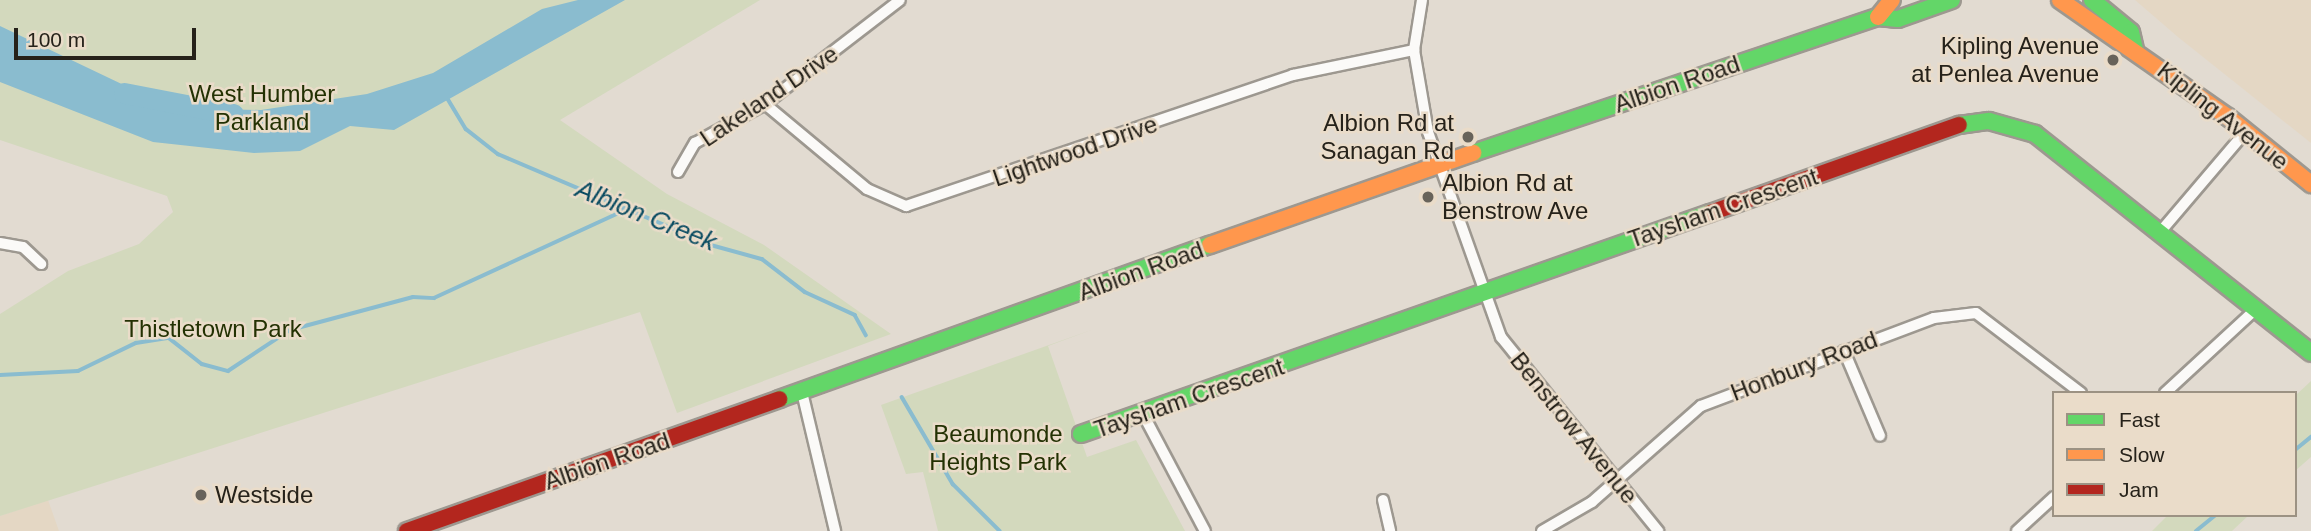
<!DOCTYPE html>
<html>
<head>
<meta charset="utf-8">
<style>
	body { margin:0 }
	#map { position:relative; width:2311px; height:531px; overflow:hidden; background:#e2dbd1; font-family:Helvetica,sans-serif }
	div>[style] { position:absolute }
	.built>* { inset:0; background:#e4d7c4 }
	.green>* { inset:0; background:#d3d9bd }
	.water>* { inset:0; background:#8abccf }
	.stream>* { height:3.5px; margin:-1.75px; padding:0 1.75px; transform-origin:1.75px; border-radius:1.75px; background:#8abccf }
	.river>* { height:21px; margin:-10.5px; padding:0 10.5px; transform-origin:10.5px; border-radius:10.5px; background:#8abccf }
	.roads { filter:drop-shadow(2px 0 #9d9890) drop-shadow(-2px 0 #9d9890) drop-shadow(0 2px #9d9890) drop-shadow(0 -2px #9d9890) }
	.street>* { height:10px; margin:-5px; padding:0 5px; transform-origin:5px; border-radius:5px; background:#fbfaf8 }
	.fast>* { height:16px; margin:-8px; padding:0 8px; transform-origin:8px; border-radius:8px; background:#63d668 }
	.slow>* { height:16px; margin:-8px; padding:0 8px; transform-origin:8px; border-radius:8px; background:#ff974d }
	.jam>* { height:16px; margin:-8px; padding:0 8px; transform-origin:8px; border-radius:8px; background:#b3261e }
	.dots>* { width:19px; height:19px; translate:-50% -50%; box-sizing:border-box; border:4px solid #eadcc9; border-radius:50% }
	span { translate:-50% -50%; white-space:nowrap; text-align:center; line-height:1.15; -webkit-text-stroke:5px #eadcc9; paint-order:stroke }
	.poi-label { font-size:24px; color:#26221a }
	.right { translate:-100% -50%; text-align:right }
	.left { translate:0 -50%; text-align:left }
	.street-label { font-size:24px; color:#26221a }
	.park-label { font-size:24px; color:#233103 }
	.water-label { font-size:26px; color:#094b61; font-style:italic }
	.legend { position:absolute; left:2052px; top:391px; width:245px; height:126px; box-sizing:border-box; background:#eadcc9; border:2px solid #9c9283; margin:0; padding:9px 12px; list-style:none; font-size:21px; color:#26221a }
	.legend li { display:flex; align-items:center; gap:14px; height:35px }
	.legend b { width:35px; border:2px solid #9c9283 }
	.scale { position:absolute; left:14px; top:28px; width:182px; height:32px; box-sizing:border-box; border:4px solid #26221a; border-top:0; padding-left:9px; font-size:21px; line-height:24px; white-space:nowrap; color:#26221a; -webkit-text-stroke:5px #eadcc9; paint-order:stroke }
</style>
</head>
<body>
<div id="map">
	<div class="built">
		<i style="clip-path:polygon(2135px 0,2311px 0,2311px 143px,2178px 37px)"></i>
		<i style="clip-path:polygon(48px 500px,59px 531px,0 531px,0 516px)"></i>
	</div>
	<div class="green">
		<i style="clip-path:polygon(0 0,760px 0,560px 120px,667px 194px,764px 245px,891px 334px,677px 413px,640px 312px,0 516px,0 314px,68px 271px,139px 244px,173px 212px,167px 196px,0 140px)"></i>
		<i style="clip-path:polygon(1094px 329px,1048px 346px,1087px 457px,1136px 440px,1185px 531px,938px 531px,923px 472px,906px 474px,881px 405px)"></i>
		<i style="clip-path:polygon(2311px 381px,2311px 457px,2295px 471px,2295px 396px)"></i>
		<i style="clip-path:polygon(2168px 515px,2249px 515px,2232px 531px,2152px 531px)"></i>
	</div>
	<div class="water">
		<i style="clip-path:polygon(578px 0,625px 0,394px 130px,350px 126px,300px 151px,254px 153px,153px 142px,0 82px,0 26px,172px 108px,261px 110px,367px 94px,433px 73px,542px 9px)"></i>
	</div>
	<div class="stream">
		<i style="left:448px;top:99px;width:35px;rotate:59deg"></i>
		<i style="left:466px;top:129px;width:41px;rotate:38deg"></i>
		<i style="left:498px;top:154px;width:232px;rotate:23.1deg"></i>
		<i style="left:711px;top:245px;width:53px;rotate:15.4deg"></i>
		<i style="left:762px;top:259px;width:54px;rotate:37.5deg"></i>
		<i style="left:805px;top:292px;width:55px;rotate:24.7deg"></i>
		<i style="left:855px;top:315px;width:23px;rotate:61deg"></i>
		<i style="left:0;top:375px;width:78px;rotate:-2.9deg"></i>
		<i style="left:78px;top:371px;width:64px;rotate:-25.8deg"></i>
		<i style="left:136px;top:343px;width:33px;rotate:-9deg"></i>
		<i style="left:169px;top:338px;width:42px;rotate:38.2deg"></i>
		<i style="left:202px;top:364px;width:27px;rotate:15deg"></i>
		<i style="left:228px;top:371px;width:74px;rotate:-33.5deg"></i>
		<i style="left:290px;top:330px;width:127px;rotate:-15deg"></i>
		<i style="left:413px;top:297px;width:21px;rotate:3deg"></i>
		<i style="left:434px;top:298px;width:216px;rotate:-24.7deg"></i>
		<i style="left:902px;top:397px;width:101px;rotate:59.6deg"></i>
		<i style="left:953px;top:484px;width:66px;rotate:45deg"></i>
		<i style="left:2295px;top:450px;width:21px;rotate:-39deg"></i>
		<i style="left:2196px;top:531px;width:26px;rotate:-39deg"></i>
	</div>
	<div class="river">
		<i style="left:124px;top:93px;width:111px;rotate:10.9deg"></i>
	</div>
	<div class="roads">
		<div class="street">
			<i style="left:1422px;top:0;width:51px;rotate:99.1deg"></i>
			<i style="left:1414px;top:50px;width:83px;rotate:80.3deg"></i>
			<i style="left:1428px;top:132px;width:218px;rotate:70.4deg"></i>
			<i style="left:1501px;top:337px;width:250px;rotate:51deg"></i>
			<i style="left:765px;top:104px;width:133px;rotate:39.8deg"></i>
			<i style="left:867px;top:189px;width:43px;rotate:23.6deg"></i>
			<i style="left:906px;top:206px;width:409px;rotate:-18.7deg"></i>
			<i style="left:1293px;top:75px;width:124px;rotate:-11.7deg"></i>
			<i style="left:678px;top:172px;width:34px;rotate:-60deg"></i>
			<i style="left:695px;top:143px;width:80px;rotate:-29.1deg"></i>
			<i style="left:765px;top:104px;width:170px;rotate:-37.6deg"></i>
			<i style="left:2161px;top:231px;width:131px;rotate:-49.6deg"></i>
			<i style="left:0;top:243px;width:23px;rotate:10deg"></i>
			<i style="left:23px;top:247px;width:25px;rotate:43deg"></i>
			<i style="left:1844px;top:351px;width:92px;rotate:67deg"></i>
			<i style="left:802px;top:392px;width:143px;rotate:76.6deg"></i>
			<i style="left:2165px;top:393px;width:124px;rotate:-42.7deg"></i>
			<i style="left:1143px;top:414px;width:132px;rotate:62.1deg"></i>
			<i style="left:1383px;top:500px;width:32px;rotate:77deg"></i>
			<i style="left:1542px;top:531px;width:58px;rotate:-30.1deg"></i>
			<i style="left:1592px;top:502px;width:145px;rotate:-41.4deg"></i>
			<i style="left:1701px;top:406px;width:249px;rotate:-20.7deg"></i>
			<i style="left:1934px;top:318px;width:42px;rotate:-6.8deg"></i>
			<i style="left:1976px;top:313px;width:132px;rotate:37.3deg"></i>
			<i style="left:2017px;top:531px;width:50px;rotate:-42.6deg"></i>
		</div>
		<div class="fast">
			<i style="left:2092px;top:0;width:50px;rotate:39.4deg"></i>
			<i style="left:2131px;top:32px;width:17px;rotate:77deg"></i>
			<i style="left:1959px;top:125px;width:30px;rotate:-8deg"></i>
			<i style="left:1989px;top:121px;width:48px;rotate:15.8deg"></i>
			<i style="left:2035px;top:134px;width:352px;rotate:38.4deg"></i>
			<i style="left:1473px;top:153px;width:427px;rotate:-18.6deg"></i>
			<i style="left:1878px;top:17px;width:20px;rotate:6deg"></i>
			<i style="left:1898px;top:19px;width:57px;rotate:-19.4deg"></i>
			<i style="left:779px;top:399px;width:458px;rotate:-19.7deg"></i>
			<i style="left:1081px;top:434px;width:667px;rotate:-19.36deg"></i>
		</div>
		<div class="slow">
			<i style="left:2060px;top:0;width:205px;rotate:34.9deg"></i>
			<i style="left:2228px;top:117px;width:107px;rotate:38.9deg"></i>
			<i style="left:1878px;top:17px;width:22px;rotate:-51deg"></i>
			<i style="left:1210px;top:245px;width:279px;rotate:-19.3deg"></i>
		</div>
		<div class="jam">
			<i style="left:1710px;top:213px;width:264px;rotate:-19.5deg"></i>
			<i style="left:407px;top:531px;width:395px;rotate:-19.5deg"></i>
		</div>
	</div>
	<div class="dots">
		<i style="left:2113px;top:60px;background:#68635a"></i>
		<i style="left:1468px;top:137px;background:#68635a"></i>
		<i style="left:1428px;top:197px;background:#68635a"></i>
		<i style="left:201px;top:495px;background:#68635a"></i>
	</div>
	<div class="poi-label">
		<span class="right" style="left:2099px;top:60px">Kipling Avenue<br>at Penlea Avenue</span>
		<span class="right" style="left:1454px;top:137px">Albion Rd at<br>Sanagan Rd</span>
		<span class="left" style="left:1442px;top:197px">Albion Rd at<br>Benstrow Ave</span>
		<span class="left" style="left:215px;top:495px">Westside</span>
	</div>
	<div class="street-label">
		<span style="left:1677px;top:84px;rotate:-19deg">Albion Road</span>
		<span style="left:769px;top:96px;rotate:-34deg">Lakeland Drive</span>
		<span style="left:2223px;top:116px;rotate:38deg">Kipling Avenue</span>
		<span style="left:1075px;top:151px;rotate:-19deg">Lightwood Drive</span>
		<span style="left:1723px;top:208px;rotate:-19deg">Taysham Crescent</span>
		<span style="left:1141px;top:271px;rotate:-20deg">Albion Road</span>
		<span style="left:1804px;top:366px;rotate:-21deg">Honbury Road</span>
		<span style="left:1189px;top:398px;rotate:-19deg">Taysham Crescent</span>
		<span style="left:1574px;top:428px;rotate:51deg">Benstrow Avenue</span>
		<span style="left:607px;top:461px;rotate:-19deg">Albion Road</span>
	</div>
	<div class="park-label">
		<span style="left:262px;top:108px">West Humber<br>Parkland</span>
		<span style="left:213px;top:329px">Thistletown Park</span>
		<span style="left:998px;top:448px">Beaumonde<br>Heights Park</span>
	</div>
	<div class="water-label">
		<span style="left:646px;top:216px;rotate:22deg">Albion Creek</span>
	</div>
	<ul class="legend">
	<li><b style="height:9px;background:#63d668"></b>Fast</li>
	<li><b style="height:9px;background:#ff974d"></b>Slow</li>
	<li><b style="height:9px;background:#b3261e"></b>Jam</li>
	</ul>
	<div class="scale">100 m</div>
</div>
</body>
</html>
